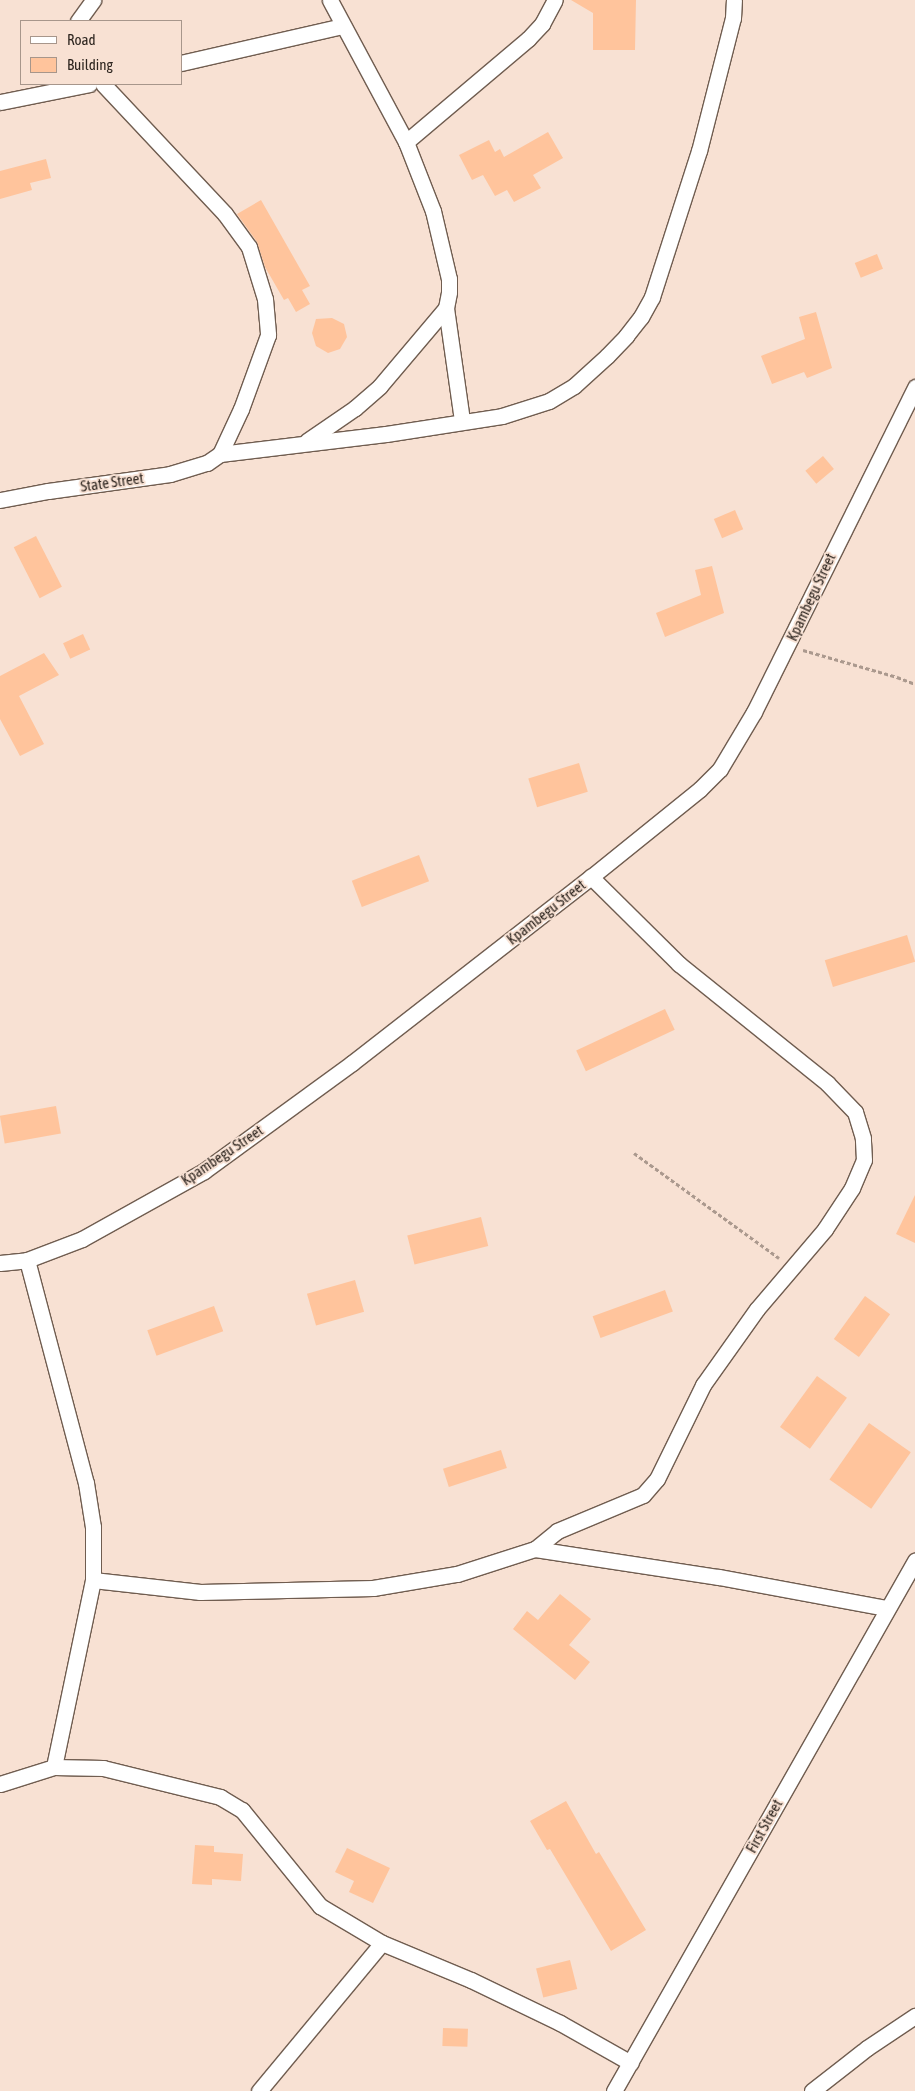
<!DOCTYPE html>
<html>
<head>
<meta charset="utf-8">
<style>
	body { margin:0 }
	#map { position:relative; width:915px; height:2091px; overflow:hidden; background:#f8e1d3; font-family:"Asap Condensed",sans-serif }
	div>[style] { position:absolute }
	.building>* { inset:0; background:#ffc49c; transform-origin:0 0 }
	.path>* { height:3px; margin-top:-1.5px; transform-origin:0; background:repeating-linear-gradient(90deg,#ab998e 0 4px,transparent 0 6.5px) }
	.roads { filter:drop-shadow(1px 0 #705d50) drop-shadow(-1px 0 #705d50) drop-shadow(0 1px #705d50) drop-shadow(0 -1px #705d50) }
	.street>* { height:15px; margin:-7.5px; padding:0 7.5px; transform-origin:7.5px; border-radius:7.5px; background:#fff }
	span { translate:-50% -50%; white-space:nowrap; text-align:center; line-height:1.15; -webkit-text-stroke:4px #f8e1d3; paint-order:stroke }
	.street-label { font-size:15px; color:#2d251f }
	.legend { position:absolute; left:20px; top:20px; width:162px; height:65px; box-sizing:border-box; background:#f8e1d3; border:1px solid #a7968b; margin:0; padding:6px 9px; list-style:none; font-size:15px; color:#2d251f }
	.legend li { display:flex; align-items:center; gap:10px; height:25px }
	.legend b { width:25px; border:1px solid #a7968b }
</style>
</head>
<body>
<div id="map">
	<div class="building">
		<i style="clip-path:polygon(571px 0,636px 0,635px 50px,593px 50px,593px 13px)"></i>
		<i style="clip-path:polygon(548px 132px,563px 158px,533px 175px,541px 188px,514px 202px,507px 190px,495px 196px,483px 175px,472px 180px,459px 155px,489px 140px,495px 152px,500px 149px,504px 157px)"></i>
		<i style="clip-path:polygon(46px 159px,51px 178px,30px 183px,32px 190px,0 199px,0 171px)"></i>
		<i style="clip-path:polygon(261px 200px,310px 286px,302px 290px,310px 304px,296px 312px,288px 298px,284px 300px,265px 267px,257px 242px,237px 214px)"></i>
		<i style="left:877px;top:254px;width:16px;height:24px;rotate:68deg"></i>
		<i style="clip-path:polygon(816px 312px,832px 368px,807px 378px,804px 372px,772px 384px,761px 356px,805px 339px,799px 317px)"></i>
		<i style="clip-path:polygon(332px 318px,344px 324px,347px 337px,340px 349px,328px 353px,316px 346px,312px 333px,316px 319px)"></i>
		<i style="left:823px;top:456px;width:17px;height:23px;rotate:50deg"></i>
		<i style="left:735px;top:510px;width:21px;height:23px;rotate:67deg"></i>
		<i style="left:36px;top:536px;width:57px;height:25px;rotate:63deg"></i>
		<i style="clip-path:polygon(712px 566px,724px 613px,665px 637px,656px 613px,701px 595px,695px 570px)"></i>
		<i style="left:83px;top:634px;width:17px;height:22px;rotate:65deg"></i>
		<i style="clip-path:polygon(44px 653px,59px 675px,19px 696px,44px 744px,20px 756px,0 719px,0 676px)"></i>
		<i style="left:579px;top:763px;width:30px;height:53px;rotate:73deg"></i>
		<i style="left:419px;top:855px;width:28px;height:72px;rotate:69deg"></i>
		<i style="left:907px;top:935px;width:28px;height:86px;rotate:73deg"></i>
		<i style="left:665px;top:1009px;width:23px;height:98px;rotate:65deg"></i>
		<i style="left:56px;top:1106px;width:28px;height:57px;rotate:80deg"></i>
		<i style="clip-path:polygon(915px 1195px,915px 1243px,896px 1234px)"></i>
		<i style="left:481px;top:1217px;width:30px;height:76px;rotate:76deg"></i>
		<i style="left:355px;top:1280px;width:33px;height:50px;rotate:74deg"></i>
		<i style="left:665px;top:1290px;width:23px;height:77px;rotate:70deg"></i>
		<i style="left:865px;top:1296px;width:31px;height:53px;rotate:36deg"></i>
		<i style="left:214px;top:1306px;width:27px;height:71px;rotate:70deg"></i>
		<i style="left:817px;top:1376px;width:37px;height:63px;rotate:36deg"></i>
		<i style="left:869px;top:1423px;width:51px;height:69px;rotate:35deg"></i>
		<i style="left:501px;top:1450px;width:19px;height:61px;rotate:72deg"></i>
		<i style="clip-path:polygon(560px 1594px,591px 1619px,569px 1645px,590px 1662px,575px 1680px,513px 1629px,527px 1611px,538px 1620px)"></i>
		<i style="clip-path:polygon(566px 1801px,596px 1854px,599px 1852px,646px 1930px,611px 1951px,550px 1849px,547px 1850px,530px 1821px)"></i>
		<i style="clip-path:polygon(195px 1845px,214px 1846px,214px 1852px,243px 1854px,241px 1881px,212px 1879px,212px 1885px,192px 1884px)"></i>
		<i style="clip-path:polygon(347px 1848px,390px 1868px,373px 1903px,349px 1892px,354px 1881px,335px 1872px)"></i>
		<i style="left:570px;top:1960px;width:30px;height:35px;rotate:76deg"></i>
		<i style="left:443px;top:2028px;width:25px;height:18px;rotate:2deg"></i>
	</div>
	<div class="path">
		<i style="left:803px;top:650px;width:98px;rotate:16deg"></i>
		<i style="left:897px;top:677px;width:19px;rotate:21deg"></i>
		<i style="left:634px;top:1153px;width:179px;rotate:35.9deg"></i>
	</div>
	<div class="roads">
		<div class="street">
			<i style="left:78px;top:21px;width:26px;rotate:-54deg"></i>
			<i style="left:181px;top:63px;width:166px;rotate:-12.9deg"></i>
			<i style="left:103px;top:84px;width:178px;rotate:46.8deg"></i>
			<i style="left:225px;top:214px;width:41px;rotate:54deg"></i>
			<i style="left:249px;top:247px;width:54px;rotate:72.9deg"></i>
			<i style="left:265px;top:299px;width:36px;rotate:85deg"></i>
			<i style="left:268px;top:335px;width:79px;rotate:110deg"></i>
			<i style="left:241px;top:409px;width:50px;rotate:115deg"></i>
			<i style="left:0;top:102px;width:91px;rotate:-11.4deg"></i>
			<i style="left:406px;top:142px;width:160px;rotate:-40.2deg"></i>
			<i style="left:528px;top:39px;width:21px;rotate:-47deg"></i>
			<i style="left:542px;top:24px;width:27px;rotate:-62deg"></i>
			<i style="left:446px;top:308px;width:114px;rotate:81.9deg"></i>
			<i style="left:307px;top:441px;width:58px;rotate:-34.5deg"></i>
			<i style="left:355px;top:408px;width:33px;rotate:-41deg"></i>
			<i style="left:380px;top:386px;width:102px;rotate:-49.8deg"></i>
			<i style="left:446px;top:308px;width:16px;rotate:-79deg"></i>
			<i style="left:449px;top:292px;width:13px;rotate:-90deg"></i>
			<i style="left:449px;top:279px;width:70px;rotate:-103.2deg"></i>
			<i style="left:433px;top:211px;width:74px;rotate:-111.4deg"></i>
			<i style="left:406px;top:142px;width:161px;rotate:-118.2deg"></i>
			<i style="left:0;top:500px;width:49px;rotate:-10.6deg"></i>
			<i style="left:48px;top:491px;width:123px;rotate:-7.9deg"></i>
			<i style="left:170px;top:474px;width:39px;rotate:-17deg"></i>
			<i style="left:207px;top:463px;width:16px;rotate:-35deg"></i>
			<i style="left:220px;top:454px;width:167px;rotate:-6.9deg"></i>
			<i style="left:386px;top:434px;width:117px;rotate:-8.8deg"></i>
			<i style="left:502px;top:416px;width:49px;rotate:-17.7deg"></i>
			<i style="left:549px;top:401px;width:29px;rotate:-31deg"></i>
			<i style="left:574px;top:386px;width:45px;rotate:-42.3deg"></i>
			<i style="left:607px;top:356px;width:28px;rotate:-46deg"></i>
			<i style="left:626px;top:336px;width:24px;rotate:-52deg"></i>
			<i style="left:641px;top:317px;width:23px;rotate:-61deg"></i>
			<i style="left:652px;top:297px;width:153px;rotate:-72.2deg"></i>
			<i style="left:699px;top:151px;width:137px;rotate:-75.7deg"></i>
			<i style="left:733px;top:18px;width:18px;rotate:-87deg"></i>
			<i style="left:27px;top:1260px;width:231px;rotate:75.2deg"></i>
			<i style="left:86px;top:1483px;width:45px;rotate:81deg"></i>
			<i style="left:93px;top:1527px;width:53px;rotate:90deg"></i>
			<i style="left:93px;top:1580px;width:191px;rotate:101.8deg"></i>
			<i style="left:0;top:1263px;width:27px;rotate:-6deg"></i>
			<i style="left:27px;top:1260px;width:59px;rotate:-20.9deg"></i>
			<i style="left:82px;top:1239px;width:140px;rotate:-29.1deg"></i>
			<i style="left:204px;top:1171px;width:183px;rotate:-36.1deg"></i>
			<i style="left:352px;top:1063px;width:303px;rotate:-37.9deg"></i>
			<i style="left:591px;top:877px;width:140px;rotate:-38.9deg"></i>
			<i style="left:700px;top:789px;width:28px;rotate:-45deg"></i>
			<i style="left:720px;top:769px;width:66px;rotate:-59.2deg"></i>
			<i style="left:754px;top:712px;width:363px;rotate:-63.6deg"></i>
			<i style="left:535px;top:1549px;width:28px;rotate:-39deg"></i>
			<i style="left:557px;top:1531px;width:93px;rotate:-22.7deg"></i>
			<i style="left:643px;top:1495px;width:21px;rotate:-49deg"></i>
			<i style="left:657px;top:1479px;width:105px;rotate:-63.9deg"></i>
			<i style="left:703px;top:1385px;width:93px;rotate:-54.6deg"></i>
			<i style="left:757px;top:1309px;width:105px;rotate:-49.6deg"></i>
			<i style="left:825px;top:1229px;width:49px;rotate:-56.6deg"></i>
			<i style="left:852px;top:1188px;width:30px;rotate:-67deg"></i>
			<i style="left:864px;top:1160px;width:22px;rotate:-93deg"></i>
			<i style="left:863px;top:1138px;width:27px;rotate:-107deg"></i>
			<i style="left:855px;top:1112px;width:40px;rotate:-134deg"></i>
			<i style="left:827px;top:1083px;width:190px;rotate:-141.2deg"></i>
			<i style="left:679px;top:964px;width:124px;rotate:-135.3deg"></i>
			<i style="left:93px;top:1580px;width:108px;rotate:6.4deg"></i>
			<i style="left:200px;top:1592px;width:173px;rotate:-1.3deg"></i>
			<i style="left:373px;top:1588px;width:85px;rotate:-9.5deg"></i>
			<i style="left:457px;top:1574px;width:82px;rotate:-17.8deg"></i>
			<i style="left:535px;top:1549px;width:186px;rotate:8.7deg"></i>
			<i style="left:719px;top:1577px;width:170px;rotate:10.5deg"></i>
			<i style="left:0;top:1784px;width:57px;rotate:-17.5deg"></i>
			<i style="left:54px;top:1767px;width:49px;rotate:1.2deg"></i>
			<i style="left:103px;top:1768px;width:121px;rotate:13.9deg"></i>
			<i style="left:220px;top:1797px;width:26px;rotate:31deg"></i>
			<i style="left:242px;top:1810px;width:124px;rotate:50.9deg"></i>
			<i style="left:320px;top:1906px;width:72px;rotate:30.8deg"></i>
			<i style="left:382px;top:1943px;width:96px;rotate:22.6deg"></i>
			<i style="left:471px;top:1980px;width:99px;rotate:25.8deg"></i>
			<i style="left:560px;top:2023px;width:81px;rotate:29.4deg"></i>
			<i style="left:259px;top:2091px;width:192px;rotate:-50.3deg"></i>
			<i style="left:614px;top:2091px;width:610px;rotate:-60.41deg"></i>
			<i style="left:812px;top:2091px;width:70px;rotate:-38deg"></i>
			<i style="left:867px;top:2048px;width:58px;rotate:-33.7deg"></i>
		</div>
	</div>
	<div class="street-label">
		<span style="left:112px;top:482px;rotate:-8deg">State Street</span>
		<span style="left:811px;top:597px;rotate:-65deg">Kpambegu Street</span>
		<span style="left:546px;top:912px;rotate:-38deg">Kpambegu Street</span>
		<span style="left:222px;top:1155px;rotate:-34deg">Kpambegu Street</span>
		<span style="left:764px;top:1826px;rotate:-61deg">First Street</span>
	</div>
	<ul class="legend">
	<li><b style="height:6px;background:#fff"></b>Road</li>
	<li><b style="height:14px;background:#ffc49c"></b>Building</li>
	</ul>
</div>
</body>
</html>
